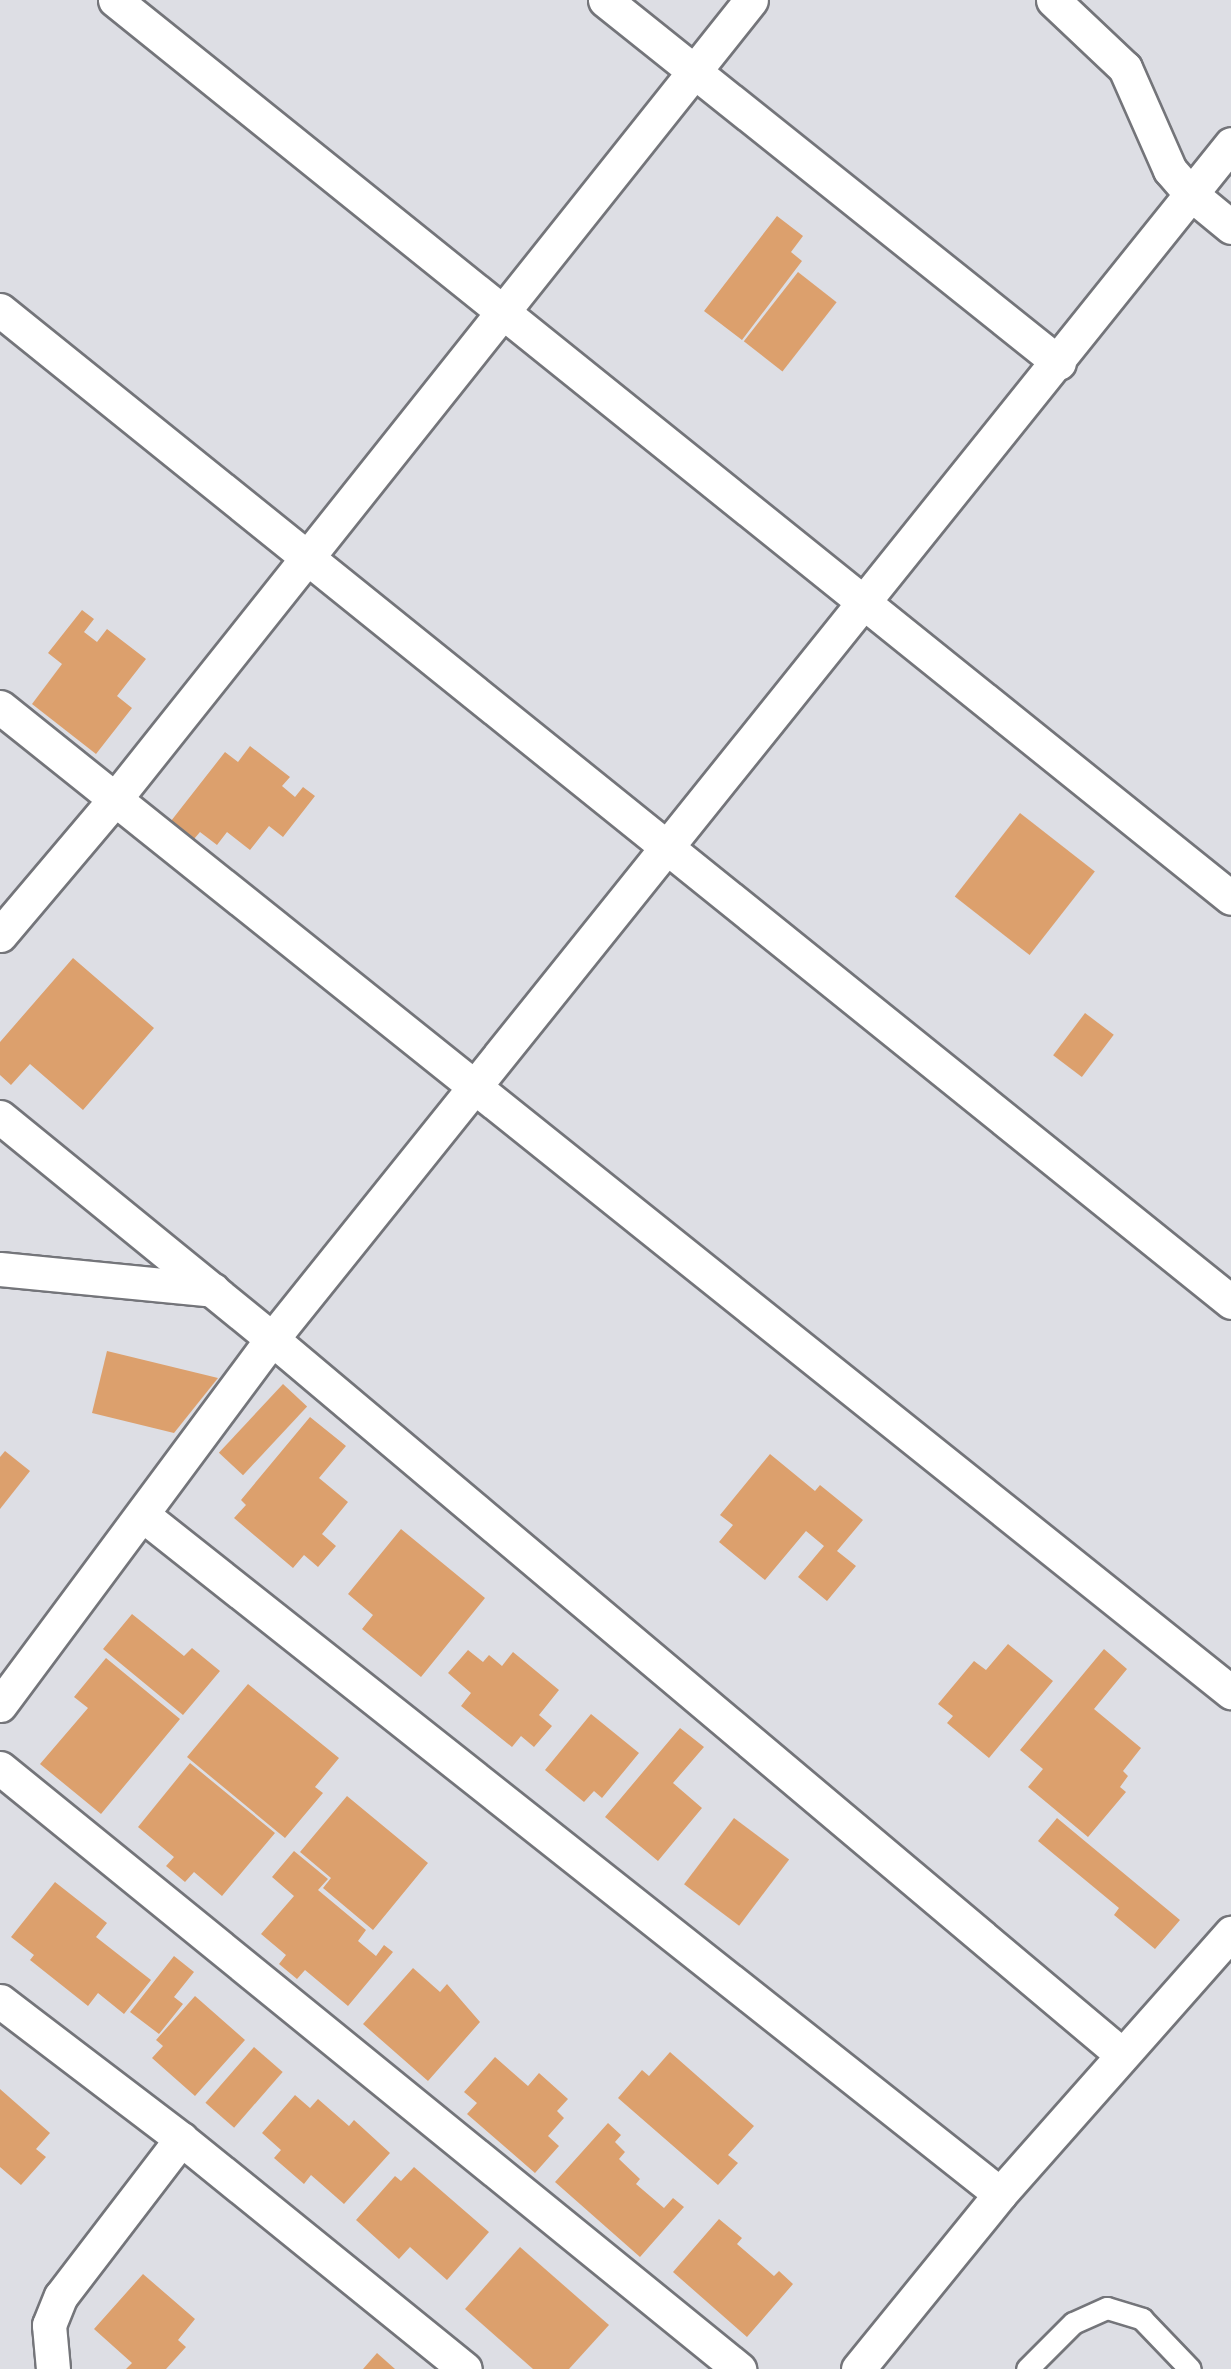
<!DOCTYPE html>
<html>
<head>
<meta charset="utf-8">
<style>
	body { margin:0 }
	#map { position:relative; width:1231px; height:2369px; overflow:hidden; background:#dddee4; font-family:Arial,sans-serif }
	div>[style] { position:absolute }
	.building>* { inset:0; background:#dca06d; transform-origin:0 0 }
	.roads { filter:drop-shadow(2px 0 #74757a) drop-shadow(-2px 0 #74757a) drop-shadow(0 2px #74757a) drop-shadow(0 -2px #74757a) }
	.service>* { height:21px; margin:-10.5px; padding:0 10.5px; transform-origin:10.5px; border-radius:10.5px; background:#fff }
	.minor>* { height:33px; margin:-16.5px; padding:0 16.5px; transform-origin:16.5px; border-radius:16.5px; background:#fff }
	span { translate:-50% -50%; white-space:nowrap; text-align:center; line-height:1.15; -webkit-text-stroke:5px #fff; paint-order:stroke }
</style>
</head>
<body>
<div id="map">
	<div class="building">
		<i style="clip-path:polygon(777px 216px,803px 236px,791px 252px,802px 261px,742px 340px,704px 311px)"></i>
		<i style="left:798px;top:272px;width:49px;height:88px;rotate:38deg"></i>
		<i style="clip-path:polygon(82px 610px,94px 619px,84px 632px,97px 642px,107px 629px,146px 659px,117px 696px,132px 708px,96px 754px,32px 704px,62px 664px,48px 653px)"></i>
		<i style="clip-path:polygon(250px 746px,290px 777px,282px 786px,295px 797px,303px 787px,315px 796px,283px 837px,269px 826px,250px 850px,227px 832px,217px 845px,200px 832px,194px 839px,171px 821px,225px 752px,238px 762px)"></i>
		<i style="left:1020px;top:813px;width:95px;height:106px;rotate:38deg"></i>
		<i style="clip-path:polygon(73px 958px,154px 1028px,83px 1110px,30px 1064px,11px 1085px,0 1075px,0 1042px)"></i>
		<i style="left:1085px;top:1013px;width:36px;height:53px;rotate:37deg"></i>
		<i style="clip-path:polygon(107px 1351px,218px 1378px,174px 1433px,92px 1413px)"></i>
		<i style="left:283px;top:1384px;width:33px;height:94px;rotate:43deg"></i>
		<i style="clip-path:polygon(310px 1417px,346px 1446px,319px 1478px,348px 1502px,322px 1534px,336px 1546px,318px 1567px,304px 1555px,293px 1568px,234px 1518px,246px 1505px,241px 1500px)"></i>
		<i style="clip-path:polygon(5px 1451px,30px 1471px,0 1509px,0 1457px)"></i>
		<i style="clip-path:polygon(770px 1454px,815px 1491px,820px 1485px,863px 1520px,837px 1551px,856px 1566px,827px 1601px,798px 1577px,824px 1546px,806px 1531px,765px 1580px,719px 1542px,733px 1525px,720px 1515px)"></i>
		<i style="clip-path:polygon(401px 1529px,485px 1598px,421px 1677px,362px 1629px,373px 1615px,348px 1594px)"></i>
		<i style="clip-path:polygon(132px 1614px,184px 1656px,192px 1648px,220px 1671px,183px 1715px,103px 1649px)"></i>
		<i style="clip-path:polygon(1008px 1644px,1053px 1681px,989px 1758px,947px 1723px,953px 1716px,938px 1704px,974px 1661px,986px 1670px)"></i>
		<i style="clip-path:polygon(1104px 1649px,1127px 1669px,1094px 1709px,1141px 1748px,1123px 1771px,1128px 1776px,1120px 1787px,1126px 1792px,1088px 1837px,1028px 1787px,1043px 1769px,1020px 1750px)"></i>
		<i style="clip-path:polygon(468px 1650px,483px 1662px,489px 1655px,502px 1666px,513px 1652px,559px 1690px,539px 1715px,552px 1726px,534px 1747px,521px 1736px,512px 1747px,461px 1706px,471px 1693px,448px 1673px)"></i>
		<i style="clip-path:polygon(106px 1658px,180px 1719px,101px 1814px,40px 1764px,88px 1708px,74px 1697px)"></i>
		<i style="clip-path:polygon(248px 1684px,339px 1758px,315px 1787px,323px 1793px,285px 1838px,187px 1757px)"></i>
		<i style="clip-path:polygon(591px 1714px,639px 1753px,602px 1798px,594px 1791px,584px 1802px,545px 1770px)"></i>
		<i style="clip-path:polygon(680px 1728px,704px 1747px,673px 1783px,702px 1808px,658px 1861px,605px 1817px)"></i>
		<i style="clip-path:polygon(190px 1763px,275px 1833px,222px 1896px,194px 1872px,185px 1882px,166px 1866px,174px 1857px,138px 1827px)"></i>
		<i style="clip-path:polygon(347px 1796px,428px 1863px,373px 1930px,323px 1888px,331px 1878px,300px 1852px)"></i>
		<i style="left:734px;top:1818px;width:69px;height:83px;rotate:37deg"></i>
		<i style="clip-path:polygon(1057px 1818px,1180px 1920px,1155px 1949px,1114px 1915px,1119px 1908px,1038px 1841px)"></i>
		<i style="clip-path:polygon(294px 1851px,328px 1879px,318px 1890px,366px 1930px,358px 1941px,376px 1956px,384px 1945px,393px 1952px,348px 2006px,305px 1970px,297px 1979px,279px 1964px,286px 1955px,261px 1934px,294px 1896px,272px 1877px)"></i>
		<i style="clip-path:polygon(55px 1882px,107px 1923px,96px 1937px,151px 1980px,124px 2014px,98px 1993px,88px 2006px,30px 1960px,34px 1955px,11px 1937px)"></i>
		<i style="clip-path:polygon(174px 1956px,194px 1972px,174px 1997px,183px 2004px,159px 2034px,130px 2012px)"></i>
		<i style="clip-path:polygon(413px 1968px,440px 1992px,447px 1984px,480px 2022px,428px 2081px,363px 2024px)"></i>
		<i style="clip-path:polygon(195px 1996px,245px 2040px,195px 2096px,152px 2058px,163px 2046px,156px 2040px)"></i>
		<i style="left:254px;top:2047px;width:38px;height:74px;rotate:41deg"></i>
		<i style="clip-path:polygon(670px 2052px,754px 2126px,728px 2155px,738px 2163px,718px 2185px,618px 2098px,642px 2070px,649px 2076px)"></i>
		<i style="clip-path:polygon(495px 2057px,528px 2086px,539px 2073px,568px 2099px,557px 2111px,564px 2118px,548px 2136px,559px 2146px,535px 2173px,467px 2114px,477px 2103px,464px 2092px)"></i>
		<i style="clip-path:polygon(0 2089px,50px 2133px,36px 2149px,46px 2157px,21px 2185px,0 2167px)"></i>
		<i style="clip-path:polygon(295px 2095px,310px 2108px,318px 2099px,349px 2126px,354px 2120px,390px 2153px,344px 2204px,311px 2175px,304px 2184px,274px 2158px,281px 2150px,262px 2133px)"></i>
		<i style="clip-path:polygon(608px 2123px,621px 2135px,615px 2142px,625px 2152px,619px 2159px,640px 2179px,636px 2184px,664px 2208px,673px 2198px,684px 2207px,640px 2257px,555px 2182px)"></i>
		<i style="clip-path:polygon(414px 2167px,489px 2232px,447px 2280px,410px 2247px,399px 2259px,356px 2220px,395px 2176px,401px 2181px)"></i>
		<i style="clip-path:polygon(719px 2219px,742px 2238px,737px 2244px,774px 2276px,779px 2271px,793px 2284px,747px 2337px,673px 2272px)"></i>
		<i style="clip-path:polygon(520px 2247px,609px 2325px,569px 2369px,533px 2369px,465px 2309px)"></i>
		<i style="clip-path:polygon(143px 2274px,195px 2319px,178px 2340px,186px 2347px,166px 2369px,126px 2369px,132px 2363px,94px 2329px)"></i>
		<i style="clip-path:polygon(377px 2353px,395px 2369px,363px 2369px)"></i>
	</div>
	<div class="roads">
		<div class="service">
			<i style="left:1027px;top:2369px;width:65px;rotate:-45deg"></i>
			<i style="left:1073px;top:2323px;width:37px;rotate:-24deg"></i>
			<i style="left:1107px;top:2308px;width:37px;rotate:17deg"></i>
			<i style="left:1142px;top:2319px;width:69px;rotate:46.2deg"></i>
		</div>
		<div class="minor">
			<i style="left:115px;top:0;width:1432px;rotate:38.82deg"></i>
			<i style="left:605px;top:0;width:581px;rotate:38.64deg"></i>
			<i style="left:1053px;top:0;width:99px;rotate:43.4deg"></i>
			<i style="left:1125px;top:68px;width:111px;rotate:66.2deg"></i>
			<i style="left:1170px;top:170px;width:32px;rotate:49deg"></i>
			<i style="left:1191px;top:194px;width:52px;rotate:39.5deg"></i>
			<i style="left:0;top:310px;width:1581px;rotate:38.86deg"></i>
			<i style="left:0;top:707px;width:1577px;rotate:38.67deg"></i>
			<i style="left:0;top:935px;width:178px;rotate:-49.8deg"></i>
			<i style="left:115px;top:799px;width:1021px;rotate:-51.48deg"></i>
			<i style="left:0;top:1117px;width:351px;rotate:39.2deg"></i>
			<i style="left:272px;top:1339px;width:1110px;rotate:40.1deg"></i>
			<i style="left:0;top:1269px;width:214px;rotate:5.6deg"></i>
			<i style="left:144px;top:1516px;width:1092px;rotate:38.38deg"></i>
			<i style="left:0;top:1705px;width:456px;rotate:-53.4deg"></i>
			<i style="left:272px;top:1339px;width:1532px;rotate:-51.25deg"></i>
			<i style="left:0;top:1768px;width:953px;rotate:39.12deg"></i>
			<i style="left:0;top:2001px;width:228px;rotate:37.3deg"></i>
			<i style="left:181px;top:2139px;width:365px;rotate:39deg"></i>
			<i style="left:53px;top:2369px;width:44px;rotate:-95.2deg"></i>
			<i style="left:49px;top:2325px;width:31px;rotate:-68deg"></i>
			<i style="left:61px;top:2296px;width:198px;rotate:-52.6deg"></i>
			<i style="left:858px;top:2369px;width:225px;rotate:-50.9deg"></i>
			<i style="left:1000px;top:2194px;width:349px;rotate:-48.5deg"></i>
		</div>
	</div>
</div>
</body>
</html>
